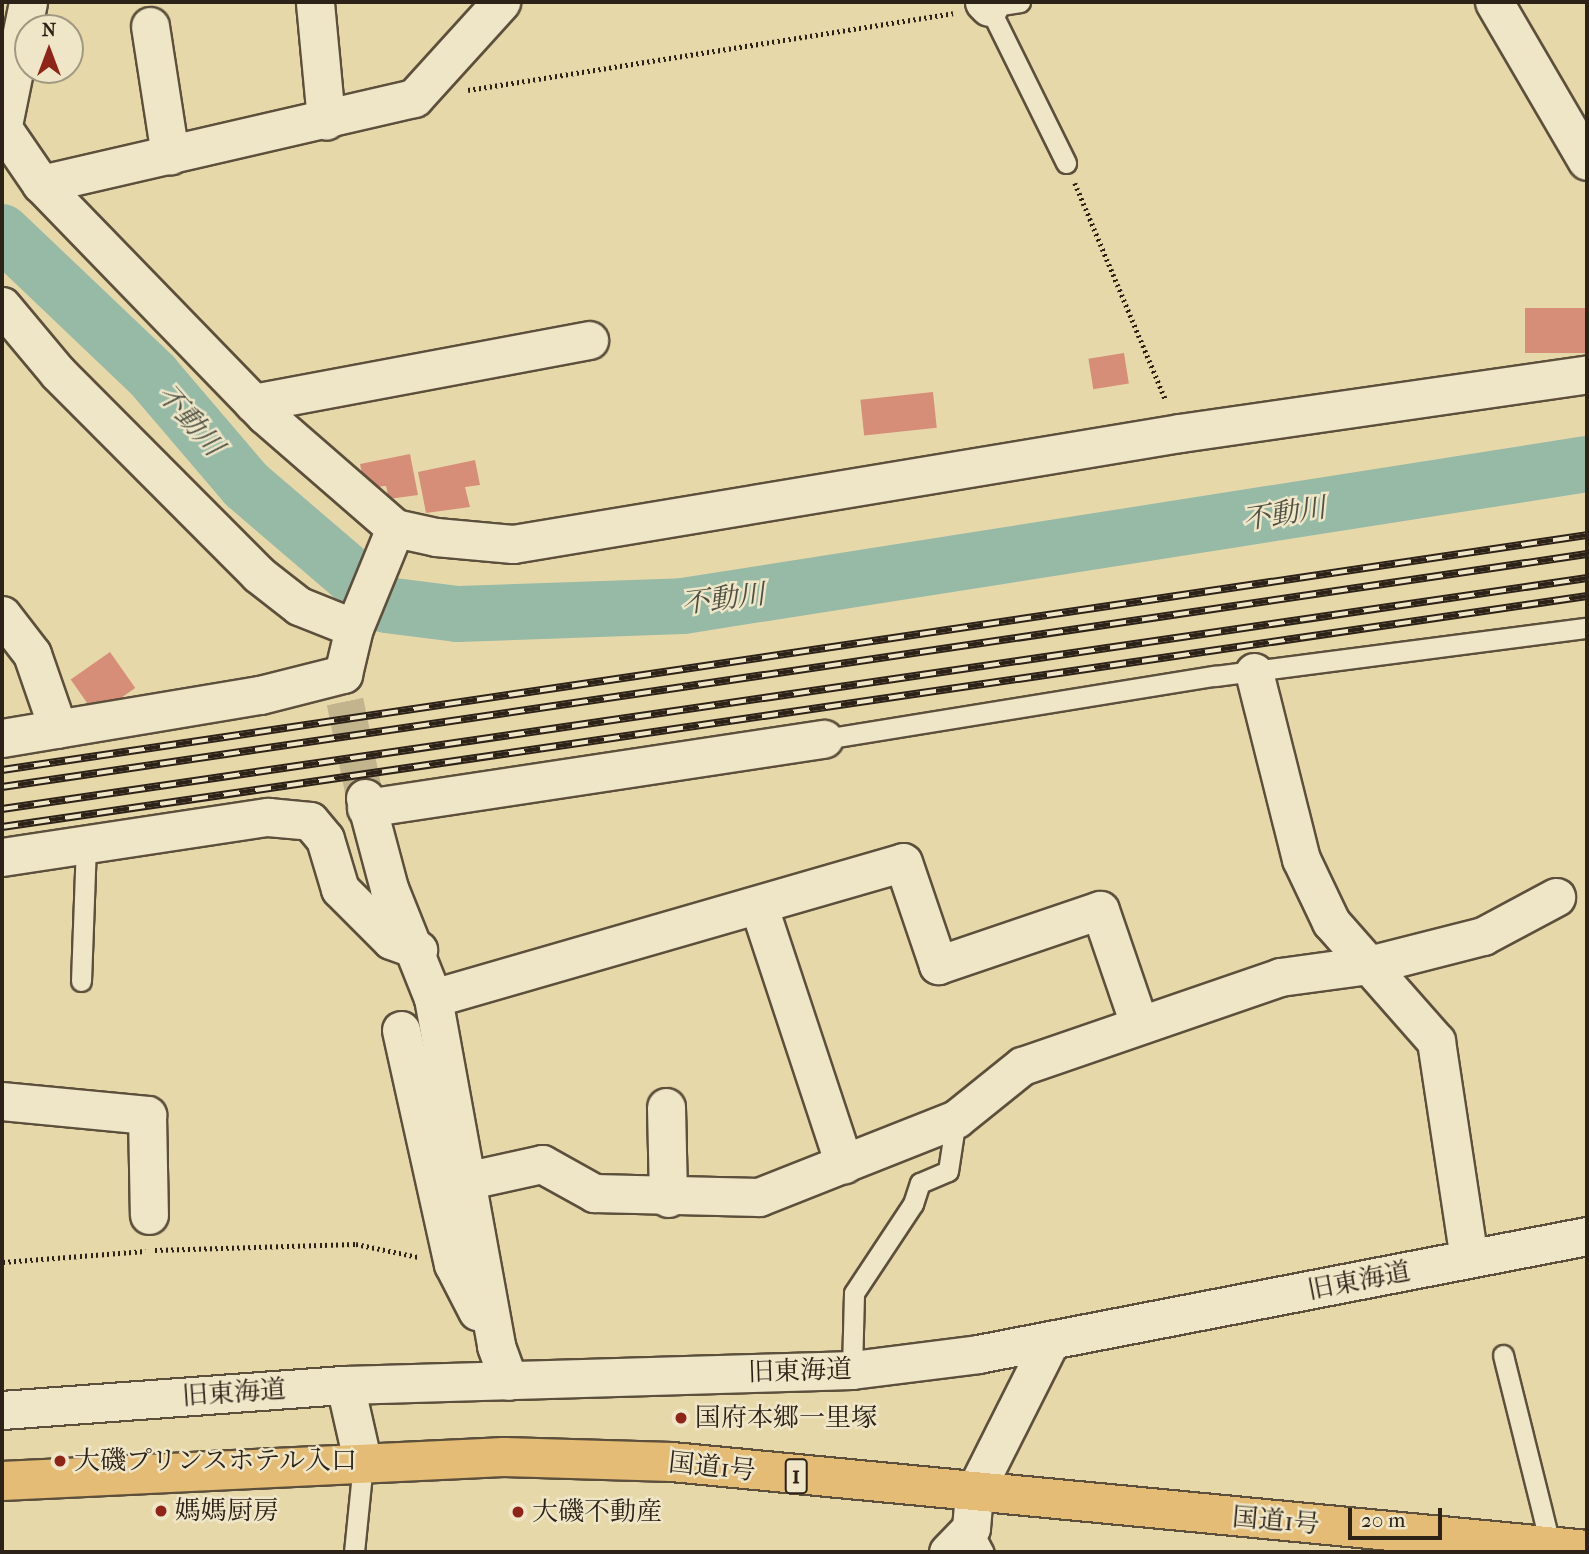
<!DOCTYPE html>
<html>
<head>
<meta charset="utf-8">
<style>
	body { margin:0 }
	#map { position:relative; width:1589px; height:1554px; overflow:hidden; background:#e7d8aa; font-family:"IM FELL French Canon","Noto Serif JP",serif }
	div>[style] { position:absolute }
	.river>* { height:56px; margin:-28px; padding:0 28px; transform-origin:28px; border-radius:28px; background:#97baa6 }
	.building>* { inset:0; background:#d68e79; transform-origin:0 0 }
	.street-tunnel>* { height:37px; margin-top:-18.5px; transform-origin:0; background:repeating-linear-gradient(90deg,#c2b48d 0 37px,transparent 0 55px) }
	.path>* { height:4.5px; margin-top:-2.25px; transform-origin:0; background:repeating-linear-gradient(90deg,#2d2218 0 2px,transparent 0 5.5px) }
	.roads { filter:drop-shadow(2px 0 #5c503c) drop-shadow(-2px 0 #5c503c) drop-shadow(0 2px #5c503c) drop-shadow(0 -2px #5c503c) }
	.lane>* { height:19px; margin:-9.5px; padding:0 9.5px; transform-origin:9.5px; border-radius:9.5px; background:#efe6c8 }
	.street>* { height:37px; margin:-18.5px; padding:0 18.5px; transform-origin:18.5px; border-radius:18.5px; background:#efe6c8 }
	.highway>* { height:38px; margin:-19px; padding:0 19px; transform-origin:19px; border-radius:19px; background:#e4bc75 }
	.rail>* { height:8px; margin-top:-4px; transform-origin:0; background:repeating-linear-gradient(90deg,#efe6c8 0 16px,#2d2218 0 32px); box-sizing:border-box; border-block:2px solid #2d2218 }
	.dots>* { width:19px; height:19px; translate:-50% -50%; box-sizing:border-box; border:4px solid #efe6c8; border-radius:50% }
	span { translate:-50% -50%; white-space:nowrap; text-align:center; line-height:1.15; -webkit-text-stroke:5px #efe6c8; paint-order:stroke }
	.shield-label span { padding:2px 5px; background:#efe6c8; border:2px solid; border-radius:5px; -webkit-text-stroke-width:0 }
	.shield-label { font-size:24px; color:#2d2218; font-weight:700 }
	.street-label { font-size:26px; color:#2d2218 }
	.poi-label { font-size:26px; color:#2d2218 }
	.left { translate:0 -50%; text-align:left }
	.water-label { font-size:28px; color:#4d5043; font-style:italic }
	.frame { position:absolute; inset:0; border:4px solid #2d2218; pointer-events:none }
	.north { position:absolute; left:14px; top:14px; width:70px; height:70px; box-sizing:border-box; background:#efe6c8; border:2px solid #a19882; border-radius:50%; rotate:0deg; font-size:19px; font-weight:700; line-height:28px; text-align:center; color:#2d2218 }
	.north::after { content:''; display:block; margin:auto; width:24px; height:32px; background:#8f2418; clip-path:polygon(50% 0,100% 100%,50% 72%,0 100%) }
	.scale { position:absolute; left:1348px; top:1508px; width:94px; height:32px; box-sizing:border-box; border:4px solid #2d2218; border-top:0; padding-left:9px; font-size:21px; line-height:24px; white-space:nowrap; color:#2d2218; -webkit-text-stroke:5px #efe6c8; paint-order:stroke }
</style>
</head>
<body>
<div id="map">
	<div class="river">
		<i style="left:2px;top:232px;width:209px;rotate:43.6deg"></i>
		<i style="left:153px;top:376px;width:143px;rotate:49.5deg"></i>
		<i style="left:246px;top:485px;width:184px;rotate:40.6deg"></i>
		<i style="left:386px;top:605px;width:72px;rotate:7.2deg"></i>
		<i style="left:457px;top:614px;width:226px;rotate:-2deg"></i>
		<i style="left:683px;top:606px;width:915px;rotate:-8.93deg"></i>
	</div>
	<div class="building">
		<i style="left:1587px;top:308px;width:45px;height:62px;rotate:90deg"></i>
		<i style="left:1124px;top:353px;width:31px;height:36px;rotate:81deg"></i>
		<i style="left:933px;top:392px;width:36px;height:73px;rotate:84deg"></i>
		<i style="clip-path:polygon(410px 454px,418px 495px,389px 499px,386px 486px,365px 488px,360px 464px)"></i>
		<i style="clip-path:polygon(475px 460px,480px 485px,465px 487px,470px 507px,426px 513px,418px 472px)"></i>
		<i style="left:110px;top:652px;width:44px;height:48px;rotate:55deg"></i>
	</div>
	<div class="street-tunnel">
		<i style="left:345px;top:701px;width:99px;rotate:78.3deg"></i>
	</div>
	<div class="path">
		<i style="left:468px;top:90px;width:491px;rotate:-9deg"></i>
		<i style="left:1075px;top:183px;width:236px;rotate:67.3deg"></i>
		<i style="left:155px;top:1250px;width:201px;rotate:-1.7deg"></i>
		<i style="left:356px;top:1244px;width:63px;rotate:11.8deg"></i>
		<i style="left:3px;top:1262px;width:143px;rotate:-4.4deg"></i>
	</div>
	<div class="roads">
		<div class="lane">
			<i style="left:1020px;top:2px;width:31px;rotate:171deg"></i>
			<i style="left:989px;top:7px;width:174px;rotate:63.7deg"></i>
			<i style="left:824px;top:739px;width:396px;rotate:-9.2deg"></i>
			<i style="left:1215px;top:676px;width:375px;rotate:-7.4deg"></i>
			<i style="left:81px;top:981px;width:137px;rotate:-87.9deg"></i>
			<i style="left:1503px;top:1355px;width:202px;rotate:76deg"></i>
			<i style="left:852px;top:1370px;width:77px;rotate:-88.5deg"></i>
			<i style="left:854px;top:1293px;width:107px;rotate:-56.5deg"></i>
			<i style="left:913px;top:1204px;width:22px;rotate:-72deg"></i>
			<i style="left:920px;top:1183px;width:30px;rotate:-23deg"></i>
			<i style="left:948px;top:1171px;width:53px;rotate:-81.3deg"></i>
			<i style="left:971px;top:1528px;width:27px;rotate:62deg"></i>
			<i style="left:354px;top:1552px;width:88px;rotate:-84.2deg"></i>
		</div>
		<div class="street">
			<i style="left:984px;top:2px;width:7px;rotate:45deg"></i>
			<i style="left:1494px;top:2px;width:184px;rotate:59.7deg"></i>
			<i style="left:315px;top:3px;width:118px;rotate:84.6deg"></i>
			<i style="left:150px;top:26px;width:131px;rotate:81.2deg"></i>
			<i style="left:2px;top:127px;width:69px;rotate:55.6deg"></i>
			<i style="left:41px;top:184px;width:322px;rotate:45.9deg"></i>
			<i style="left:265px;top:415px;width:172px;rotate:41deg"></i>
			<i style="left:395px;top:528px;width:42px;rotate:12.4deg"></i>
			<i style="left:436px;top:537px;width:77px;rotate:5.2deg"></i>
			<i style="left:513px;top:544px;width:676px;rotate:-9.45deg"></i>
			<i style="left:1180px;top:433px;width:411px;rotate:-8.2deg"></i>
			<i style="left:2px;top:130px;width:131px;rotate:-78.5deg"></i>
			<i style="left:41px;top:184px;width:383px;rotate:-13deg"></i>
			<i style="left:414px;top:98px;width:130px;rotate:-47.8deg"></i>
			<i style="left:2px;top:306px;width:87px;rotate:50.1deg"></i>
			<i style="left:58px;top:373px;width:284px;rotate:45.1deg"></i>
			<i style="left:258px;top:574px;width:52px;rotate:38deg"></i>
			<i style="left:299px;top:606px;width:59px;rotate:21.8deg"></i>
			<i style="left:253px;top:403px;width:342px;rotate:-10.6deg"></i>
			<i style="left:2px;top:615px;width:49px;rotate:52.4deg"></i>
			<i style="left:32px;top:654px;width:79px;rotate:70.9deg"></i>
			<i style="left:1254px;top:672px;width:193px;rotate:75.9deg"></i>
			<i style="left:1301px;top:859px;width:70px;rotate:64.5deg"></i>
			<i style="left:1331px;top:922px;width:159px;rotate:48.6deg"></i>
			<i style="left:1436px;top:1041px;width:220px;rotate:81.4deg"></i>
			<i style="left:2px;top:738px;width:262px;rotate:-9.5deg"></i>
			<i style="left:260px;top:695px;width:86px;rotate:-14.2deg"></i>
			<i style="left:343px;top:674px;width:47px;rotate:-76.6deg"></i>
			<i style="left:354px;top:628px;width:108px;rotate:-67.7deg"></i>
			<i style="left:365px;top:798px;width:93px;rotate:75.1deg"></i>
			<i style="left:389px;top:888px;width:118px;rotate:68.2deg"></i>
			<i style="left:433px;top:998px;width:354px;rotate:79.7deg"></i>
			<i style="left:496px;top:1346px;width:37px;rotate:70deg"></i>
			<i style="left:366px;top:808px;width:463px;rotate:-8.6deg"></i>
			<i style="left:2px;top:857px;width:269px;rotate:-8.6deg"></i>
			<i style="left:268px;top:817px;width:42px;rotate:5.4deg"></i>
			<i style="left:310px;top:821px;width:23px;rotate:50deg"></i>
			<i style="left:325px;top:839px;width:52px;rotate:73.3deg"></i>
			<i style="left:340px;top:889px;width:72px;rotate:45deg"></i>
			<i style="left:391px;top:940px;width:29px;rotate:20deg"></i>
			<i style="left:759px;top:907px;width:271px;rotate:71.7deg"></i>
			<i style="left:433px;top:998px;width:489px;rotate:-16.1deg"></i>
			<i style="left:903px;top:862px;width:109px;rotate:71.2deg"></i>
			<i style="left:938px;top:965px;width:171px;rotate:-18.8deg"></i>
			<i style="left:1100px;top:910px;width:120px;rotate:71.1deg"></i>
			<i style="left:401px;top:1030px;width:240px;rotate:77.5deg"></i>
			<i style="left:453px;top:1264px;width:53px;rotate:62.9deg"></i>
			<i style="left:2px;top:1101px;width:146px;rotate:5.5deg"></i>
			<i style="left:147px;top:1115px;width:100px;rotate:88.9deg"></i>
			<i style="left:666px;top:1107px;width:91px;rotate:88.7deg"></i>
			<i style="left:465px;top:1181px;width:79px;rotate:-12.4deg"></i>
			<i style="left:542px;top:1164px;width:60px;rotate:29.1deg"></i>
			<i style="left:594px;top:1193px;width:165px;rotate:1.4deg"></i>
			<i style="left:759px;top:1197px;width:212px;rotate:-21.6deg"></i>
			<i style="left:956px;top:1119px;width:85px;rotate:-38.8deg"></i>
			<i style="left:1022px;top:1066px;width:273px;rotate:-19deg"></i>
			<i style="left:1280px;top:977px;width:90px;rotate:-7.7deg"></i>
			<i style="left:1369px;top:965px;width:118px;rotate:-14.3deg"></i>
			<i style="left:1483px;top:936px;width:83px;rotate:-28.1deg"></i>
			<i style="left:345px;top:1385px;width:81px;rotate:77.2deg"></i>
			<i style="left:2px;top:1410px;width:344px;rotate:-4.2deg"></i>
			<i style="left:345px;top:1385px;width:507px;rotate:-1.69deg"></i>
			<i style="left:852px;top:1370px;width:127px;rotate:-7.2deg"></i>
			<i style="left:978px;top:1354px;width:620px;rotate:-10.97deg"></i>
			<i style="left:948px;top:1552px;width:33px;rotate:-46deg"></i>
			<i style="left:971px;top:1528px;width:35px;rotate:-85deg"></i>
			<i style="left:974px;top:1493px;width:171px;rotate:-63.3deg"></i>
		</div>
		<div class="highway">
			<i style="left:2px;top:1481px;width:503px;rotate:-2.74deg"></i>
			<i style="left:504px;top:1457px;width:168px;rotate:1.7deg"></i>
			<i style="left:672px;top:1462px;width:919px;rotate:5.49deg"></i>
		</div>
	</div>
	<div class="rail">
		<i style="left:2px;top:770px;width:1602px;rotate:-8.43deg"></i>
		<i style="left:2px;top:787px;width:1602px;rotate:-8.36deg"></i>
		<i style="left:2px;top:809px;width:1602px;rotate:-8.29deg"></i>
		<i style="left:2px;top:827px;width:1602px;rotate:-8.29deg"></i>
	</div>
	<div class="dots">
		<i style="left:681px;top:1418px;background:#8f2418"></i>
		<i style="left:60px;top:1461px;background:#8f2418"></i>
		<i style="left:161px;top:1511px;background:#8f2418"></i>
		<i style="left:518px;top:1512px;background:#8f2418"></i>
	</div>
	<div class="shield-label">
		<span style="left:796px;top:1476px">1</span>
	</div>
	<div class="street-label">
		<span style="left:1359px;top:1281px;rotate:-11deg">旧東海道</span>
		<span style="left:800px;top:1371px;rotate:-2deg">旧東海道</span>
		<span style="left:234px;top:1393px;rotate:-4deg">旧東海道</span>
		<span style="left:712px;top:1467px;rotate:6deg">国道1号</span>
		<span style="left:1276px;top:1521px;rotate:5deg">国道1号</span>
	</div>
	<div class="poi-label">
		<span class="left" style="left:695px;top:1418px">国府本郷一里塚</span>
		<span class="left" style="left:74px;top:1461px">大磯プリンスホテル入口</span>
		<span class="left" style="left:175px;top:1511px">媽媽厨房</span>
		<span class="left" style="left:532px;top:1512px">大磯不動産</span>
	</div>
	<div class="water-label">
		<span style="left:190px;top:420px;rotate:49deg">不動川</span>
		<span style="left:1284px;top:514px;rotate:-9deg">不動川</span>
		<span style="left:723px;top:599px;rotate:-7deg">不動川</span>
	</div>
	<div class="frame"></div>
	<div class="north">N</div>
	<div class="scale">20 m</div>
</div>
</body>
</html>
